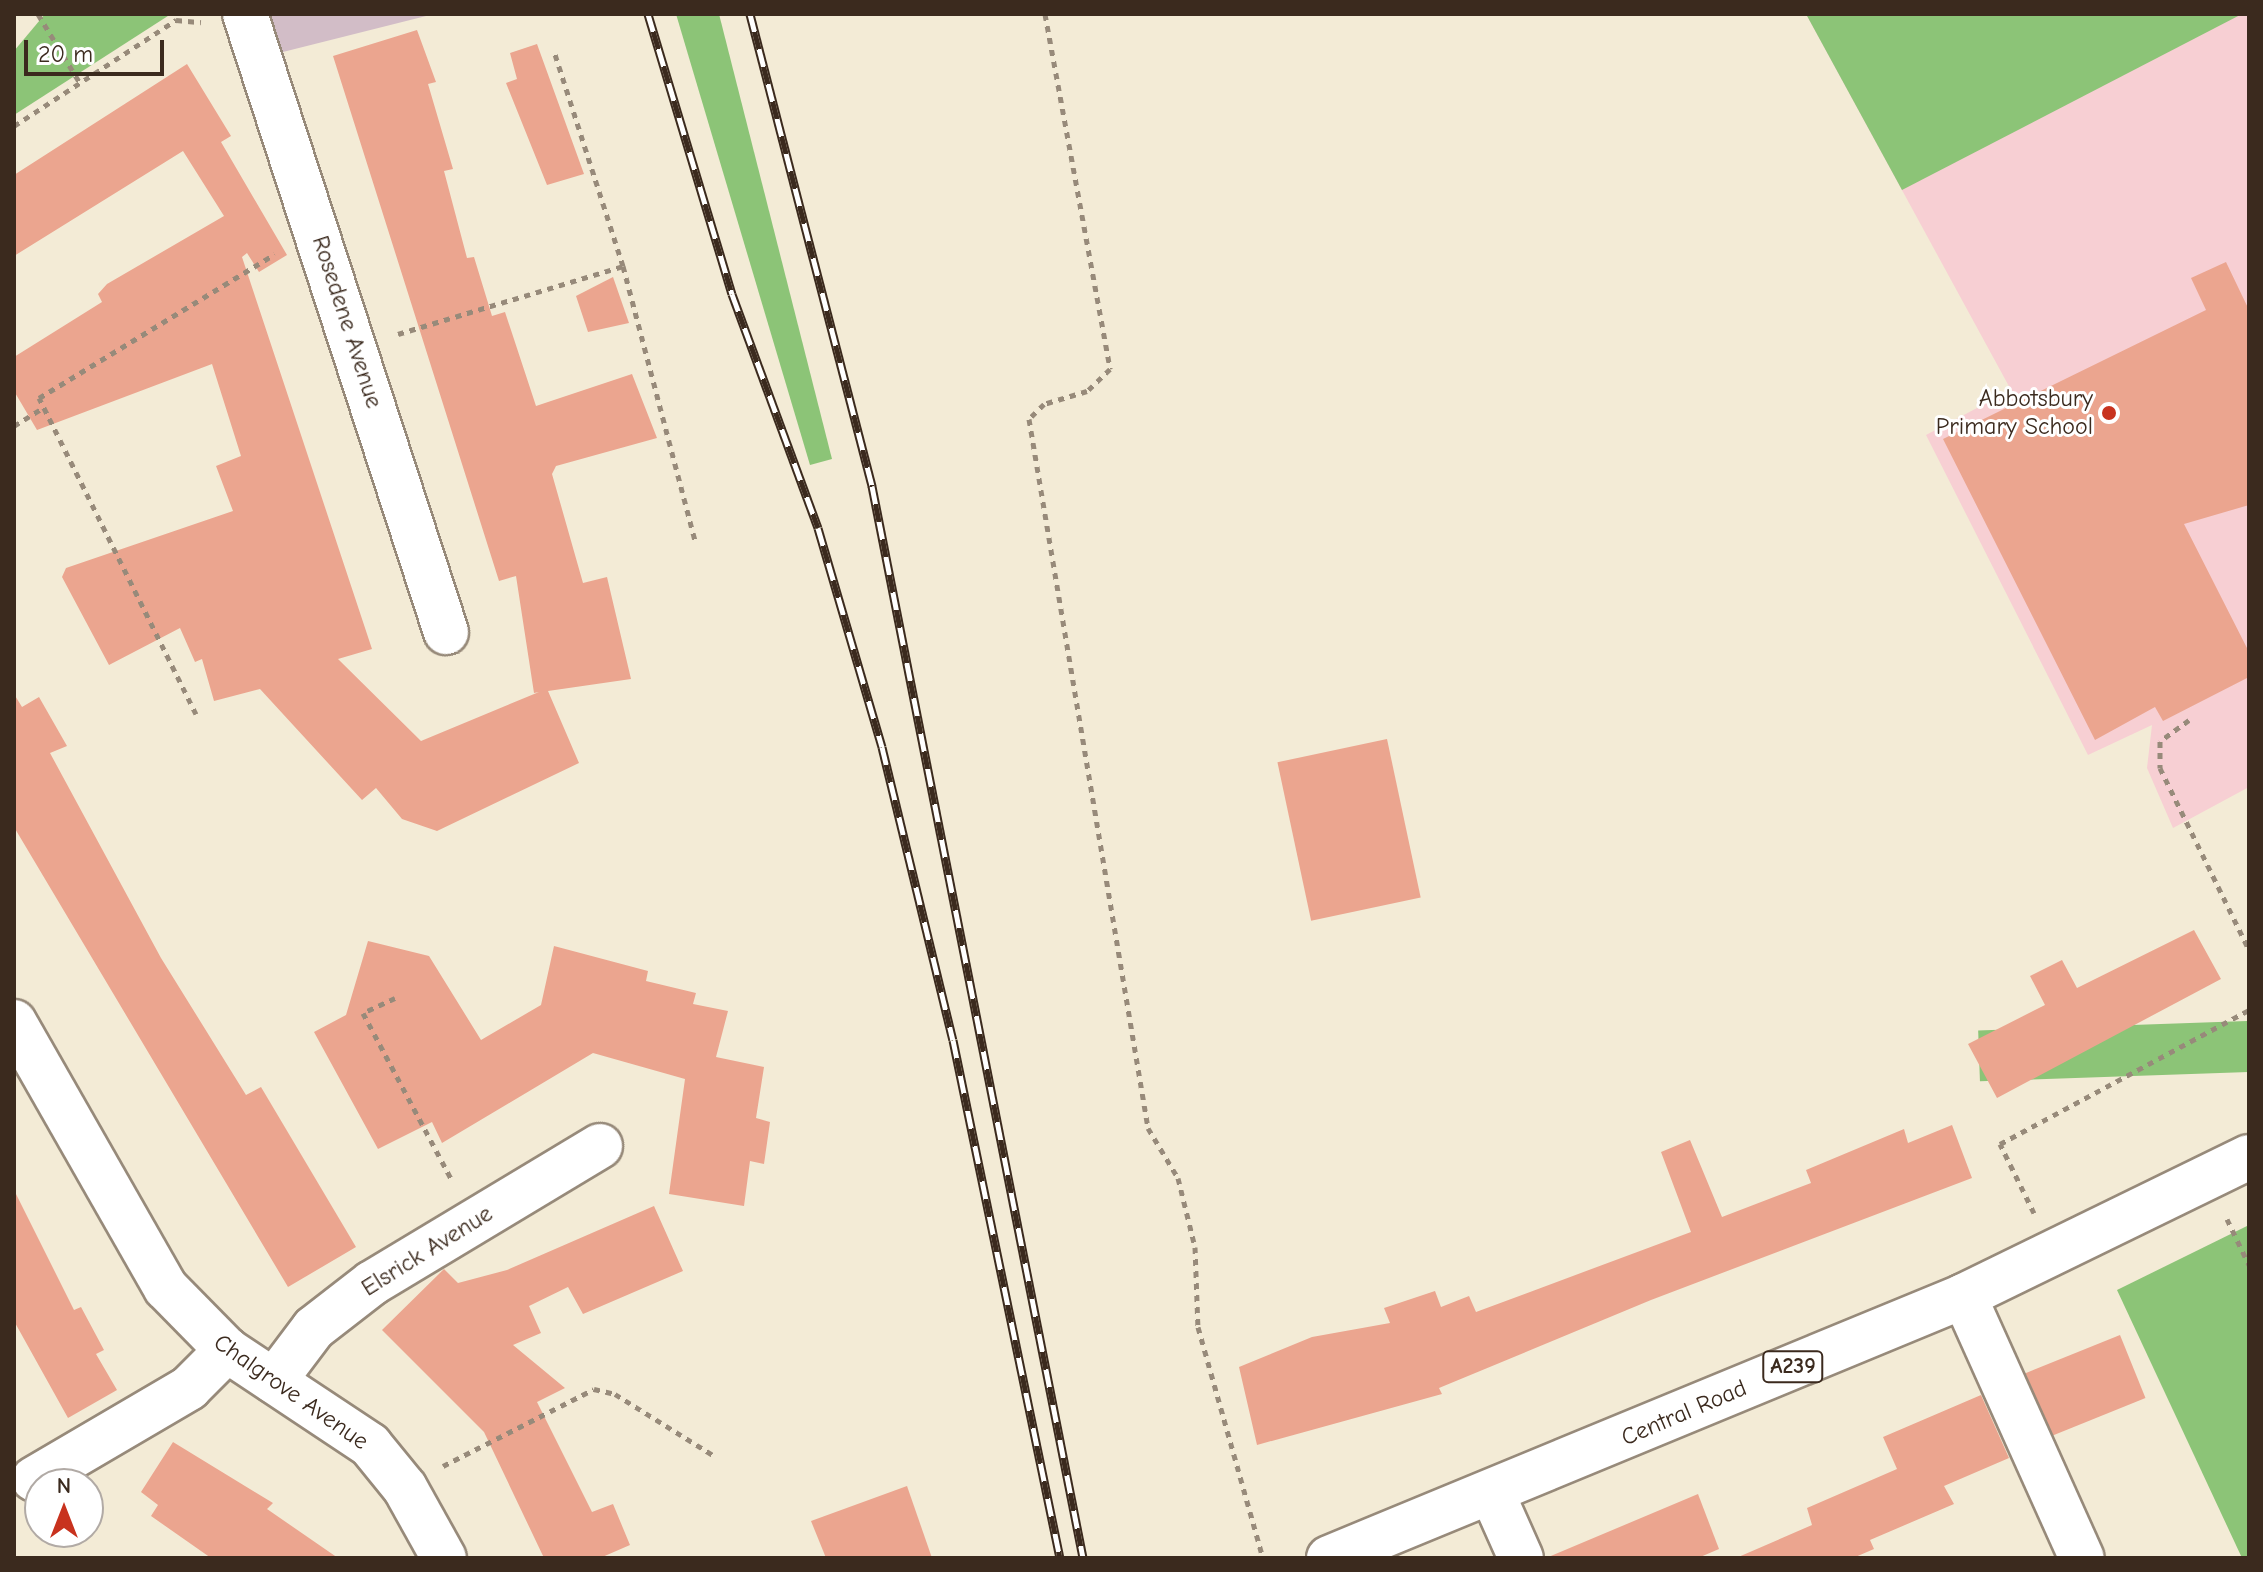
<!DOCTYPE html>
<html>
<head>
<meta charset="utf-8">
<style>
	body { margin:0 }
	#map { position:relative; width:2263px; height:1572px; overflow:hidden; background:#f3ebd6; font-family:"Comic Neue",sans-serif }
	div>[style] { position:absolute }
	.built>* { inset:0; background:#f7cfd3 }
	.industrial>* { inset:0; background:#d2bdc7 }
	.green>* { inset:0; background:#8cc477; transform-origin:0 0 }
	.building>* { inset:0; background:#eba58f; transform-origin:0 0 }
	.path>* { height:5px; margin-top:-2.5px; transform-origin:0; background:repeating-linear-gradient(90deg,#978a7a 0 6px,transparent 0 12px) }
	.roads { filter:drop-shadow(2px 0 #978a7a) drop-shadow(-2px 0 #978a7a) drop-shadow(0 2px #978a7a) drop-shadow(0 -2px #978a7a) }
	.street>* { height:44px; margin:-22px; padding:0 22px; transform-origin:22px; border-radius:22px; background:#fff }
	.primary>* { height:44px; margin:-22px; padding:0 22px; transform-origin:22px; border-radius:22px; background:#fff }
	.rail>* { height:9px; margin-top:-4.5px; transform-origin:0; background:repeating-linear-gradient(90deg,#fff 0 18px,#3b2a1e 0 36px); box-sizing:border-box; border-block:2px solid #3b2a1e }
	.dots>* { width:22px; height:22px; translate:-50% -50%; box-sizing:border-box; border:4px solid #fff; border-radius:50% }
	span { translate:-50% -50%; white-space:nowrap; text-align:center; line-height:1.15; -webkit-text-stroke:6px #fff; paint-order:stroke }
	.shield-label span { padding:2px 6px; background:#fff; border:2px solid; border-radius:6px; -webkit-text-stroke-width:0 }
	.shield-label { font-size:22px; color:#3b2a1e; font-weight:700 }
	.street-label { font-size:24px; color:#3b2a1e }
	.poi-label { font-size:24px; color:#3b2a1e }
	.right { translate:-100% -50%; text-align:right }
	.frame { position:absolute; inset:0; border:16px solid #3b2a1e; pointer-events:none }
	.north { position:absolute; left:24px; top:1468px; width:80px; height:80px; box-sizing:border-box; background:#fff; border:2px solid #b1aaa5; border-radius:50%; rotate:0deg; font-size:22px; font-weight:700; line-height:32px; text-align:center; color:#3b2a1e }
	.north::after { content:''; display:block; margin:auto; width:28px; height:36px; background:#c8321e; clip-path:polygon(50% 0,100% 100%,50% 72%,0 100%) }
	.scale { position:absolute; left:24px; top:40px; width:140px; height:36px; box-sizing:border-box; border:4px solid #3b2a1e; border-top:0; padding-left:10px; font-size:24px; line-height:28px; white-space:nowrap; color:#3b2a1e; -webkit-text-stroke:6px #fff; paint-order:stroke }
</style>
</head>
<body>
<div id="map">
	<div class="built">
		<i style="clip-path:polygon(1806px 14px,2249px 14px,2249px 787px,2173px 828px,2147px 768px,2152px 725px,2088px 755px,1926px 435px,2011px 390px)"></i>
	</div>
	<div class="industrial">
		<i style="clip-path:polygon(256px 14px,434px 14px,267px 56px)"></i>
	</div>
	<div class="green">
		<i style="clip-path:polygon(45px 14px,171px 14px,14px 115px,14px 51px)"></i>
		<i style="clip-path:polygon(676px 14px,719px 14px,832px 459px,810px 465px)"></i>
		<i style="clip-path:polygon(1806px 14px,2242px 14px,1902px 190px)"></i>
		<i style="left:2247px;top:1021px;width:51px;height:269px;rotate:88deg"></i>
		<i style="clip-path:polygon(2249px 1225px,2249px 1558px,2242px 1558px,2117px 1290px)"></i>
	</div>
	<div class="building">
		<i style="clip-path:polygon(417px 30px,436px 82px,428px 84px,453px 169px,444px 171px,467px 258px,474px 257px,492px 316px,505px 312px,536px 406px,632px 374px,657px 438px,556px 466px,552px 474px,583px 583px,607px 577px,631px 679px,548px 691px,579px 763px,437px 831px,402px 819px,376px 788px,362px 800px,260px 689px,214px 701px,202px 659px,195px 662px,180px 628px,109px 665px,62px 577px,66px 568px,233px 511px,216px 466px,241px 456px,212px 364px,37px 430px,14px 391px,14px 357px,102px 302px,98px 294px,107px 284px,224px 216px,183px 151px,14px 256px,14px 175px,187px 64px,231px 136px,221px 142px,287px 255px,259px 272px,247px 253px,242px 257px,372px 649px,338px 659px,421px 741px,539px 692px,534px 693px,516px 576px,499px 581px,333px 56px)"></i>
		<i style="clip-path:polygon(537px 44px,584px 174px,547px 185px,506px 83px,517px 79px,510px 53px)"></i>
		<i style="clip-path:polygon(2226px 262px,2249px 310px,2249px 505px,2184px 524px,2249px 652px,2249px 677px,2163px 721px,2155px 707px,2095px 740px,1943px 439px,2206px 310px,2191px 278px)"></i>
		<i style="clip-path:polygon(613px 277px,629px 323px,588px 332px,576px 296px)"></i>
		<i style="clip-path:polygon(14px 694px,22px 707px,39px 697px,67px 746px,50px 753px,161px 958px,246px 1095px,261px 1087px,356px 1247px,288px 1287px,14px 827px)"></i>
		<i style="left:1387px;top:739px;width:162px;height:112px;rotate:78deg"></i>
		<i style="clip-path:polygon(2194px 930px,2221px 979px,1997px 1098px,1968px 1044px,2045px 1005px,2030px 976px,2062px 960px,2077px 988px)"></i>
		<i style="clip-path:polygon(368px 941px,429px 956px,481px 1040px,541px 1005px,554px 946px,648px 971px,646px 981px,696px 993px,693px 1004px,728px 1011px,716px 1057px,764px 1067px,756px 1118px,770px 1122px,764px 1164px,750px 1161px,744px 1206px,669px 1194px,685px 1079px,593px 1053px,442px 1143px,432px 1122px,378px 1149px,314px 1032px,346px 1015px)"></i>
		<i style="clip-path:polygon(1952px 1125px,1972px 1178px,1651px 1300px,1439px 1388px,1442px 1394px,1257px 1445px,1239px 1367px,1312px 1337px,1390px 1323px,1384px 1308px,1435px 1291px,1441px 1307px,1469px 1296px,1476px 1312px,1691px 1232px,1661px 1152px,1690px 1140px,1722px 1217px,1811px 1183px,1806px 1170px,1904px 1129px,1908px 1143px)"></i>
		<i style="clip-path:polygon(14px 1190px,74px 1310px,81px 1307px,104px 1350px,96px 1354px,117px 1390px,68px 1418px,14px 1321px)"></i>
		<i style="clip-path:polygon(654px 1206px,683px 1271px,583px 1314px,568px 1287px,529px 1306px,541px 1333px,513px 1345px,565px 1388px,537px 1402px,592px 1512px,613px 1504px,630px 1545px,600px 1558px,544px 1558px,484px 1432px,382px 1330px,444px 1269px,458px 1283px,507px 1270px)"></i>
		<i style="left:2120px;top:1335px;width:68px;height:102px;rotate:68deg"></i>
		<i style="clip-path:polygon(1981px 1395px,2009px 1458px,1944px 1486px,1954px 1504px,1870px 1540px,1874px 1549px,1853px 1558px,1736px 1558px,1812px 1525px,1807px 1508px,1897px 1469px,1883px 1437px)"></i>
		<i style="clip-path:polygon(173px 1442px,273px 1503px,267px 1509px,338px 1558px,211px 1558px,151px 1516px,158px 1505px,141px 1492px)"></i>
		<i style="clip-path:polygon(907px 1486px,932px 1558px,826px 1558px,811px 1521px)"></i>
		<i style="clip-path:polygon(1698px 1494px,1719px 1549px,1698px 1558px,1546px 1558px)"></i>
	</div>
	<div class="path">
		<i style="left:38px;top:14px;width:81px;rotate:58.7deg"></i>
		<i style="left:1045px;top:14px;width:361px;rotate:79.6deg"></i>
		<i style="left:1110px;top:369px;width:32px;rotate:136deg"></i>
		<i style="left:1087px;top:391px;width:45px;rotate:163.2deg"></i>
		<i style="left:1044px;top:404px;width:21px;rotate:135deg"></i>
		<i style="left:1029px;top:419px;width:719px;rotate:80.47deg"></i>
		<i style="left:1148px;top:1128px;width:58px;rotate:59deg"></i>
		<i style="left:1178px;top:1178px;width:71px;rotate:76.2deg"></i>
		<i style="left:1195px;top:1247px;width:80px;rotate:87.9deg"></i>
		<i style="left:1198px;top:1327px;width:240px;rotate:74.3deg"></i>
		<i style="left:14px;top:126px;width:194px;rotate:-33.2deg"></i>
		<i style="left:176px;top:20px;width:25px;rotate:5deg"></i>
		<i style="left:623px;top:266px;width:287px;rotate:75.3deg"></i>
		<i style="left:398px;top:334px;width:235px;rotate:-16.8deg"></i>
		<i style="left:623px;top:266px;width:226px;rotate:-107.8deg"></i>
		<i style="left:14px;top:426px;width:34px;rotate:-32deg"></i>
		<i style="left:196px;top:714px;width:353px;rotate:-116.4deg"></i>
		<i style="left:39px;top:398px;width:276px;rotate:-31.4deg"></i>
		<i style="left:2189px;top:720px;width:36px;rotate:144deg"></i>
		<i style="left:2160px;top:741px;width:27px;rotate:90deg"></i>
		<i style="left:2160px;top:768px;width:203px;rotate:63.9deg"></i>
		<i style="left:395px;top:998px;width:35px;rotate:155deg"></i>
		<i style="left:363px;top:1013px;width:191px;rotate:62deg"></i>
		<i style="left:2034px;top:1213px;width:77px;rotate:-116.2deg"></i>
		<i style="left:2000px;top:1144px;width:283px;rotate:-28.3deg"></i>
		<i style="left:2227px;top:1219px;width:51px;rotate:64.4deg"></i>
		<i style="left:443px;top:1466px;width:169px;rotate:-27deg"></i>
		<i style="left:594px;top:1389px;width:22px;rotate:13deg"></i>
		<i style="left:615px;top:1394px;width:115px;rotate:31.9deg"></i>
	</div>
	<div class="roads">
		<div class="street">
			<i style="left:245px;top:14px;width:650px;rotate:71.98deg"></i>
			<i style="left:14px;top:1022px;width:306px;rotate:60.3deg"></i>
			<i style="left:166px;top:1288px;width:87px;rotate:45.5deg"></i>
			<i style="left:227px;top:1350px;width:172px;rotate:33.6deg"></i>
			<i style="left:370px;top:1445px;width:55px;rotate:50.9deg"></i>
			<i style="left:405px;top:1488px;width:80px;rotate:60.9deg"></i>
			<i style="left:1964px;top:1296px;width:287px;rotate:65.8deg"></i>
			<i style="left:274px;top:1381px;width:66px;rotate:-53deg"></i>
			<i style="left:314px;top:1328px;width:73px;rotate:-37.8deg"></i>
			<i style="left:372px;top:1283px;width:266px;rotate:-31deg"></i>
			<i style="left:34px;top:1479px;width:180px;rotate:-30.4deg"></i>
			<i style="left:189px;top:1388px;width:54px;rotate:-45deg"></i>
			<i style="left:1492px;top:1493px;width:71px;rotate:66deg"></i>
		</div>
		<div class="primary">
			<i style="left:1329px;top:1558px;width:687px;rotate:-22.42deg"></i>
			<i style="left:1964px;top:1296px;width:317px;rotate:-26deg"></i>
		</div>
	</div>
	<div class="rail">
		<i style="left:648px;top:14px;width:292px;rotate:73.3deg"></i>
		<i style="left:732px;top:294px;width:249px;rotate:69.8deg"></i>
		<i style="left:818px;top:528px;width:228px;rotate:73.7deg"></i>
		<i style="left:882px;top:747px;width:301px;rotate:76.4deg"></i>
		<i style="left:953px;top:1040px;width:529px;rotate:78.33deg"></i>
		<i style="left:750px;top:14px;width:488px;rotate:75.5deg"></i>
		<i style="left:872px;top:486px;width:1093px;rotate:78.86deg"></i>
	</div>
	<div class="dots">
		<i style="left:2109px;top:413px;background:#c8321e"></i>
	</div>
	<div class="shield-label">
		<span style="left:1793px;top:1367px">A239</span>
	</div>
	<div class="street-label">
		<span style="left:347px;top:322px;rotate:72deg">Rosedene Avenue</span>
		<span style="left:427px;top:1251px;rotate:-32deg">Elsrick Avenue</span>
		<span style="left:291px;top:1392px;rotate:35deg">Chalgrove Avenue</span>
		<span style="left:1684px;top:1413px;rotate:-23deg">Central Road</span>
	</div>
	<div class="poi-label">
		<span class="right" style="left:2093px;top:413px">Abbotsbury<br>Primary School</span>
	</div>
	<div class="frame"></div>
	<div class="north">N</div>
	<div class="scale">20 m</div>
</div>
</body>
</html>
